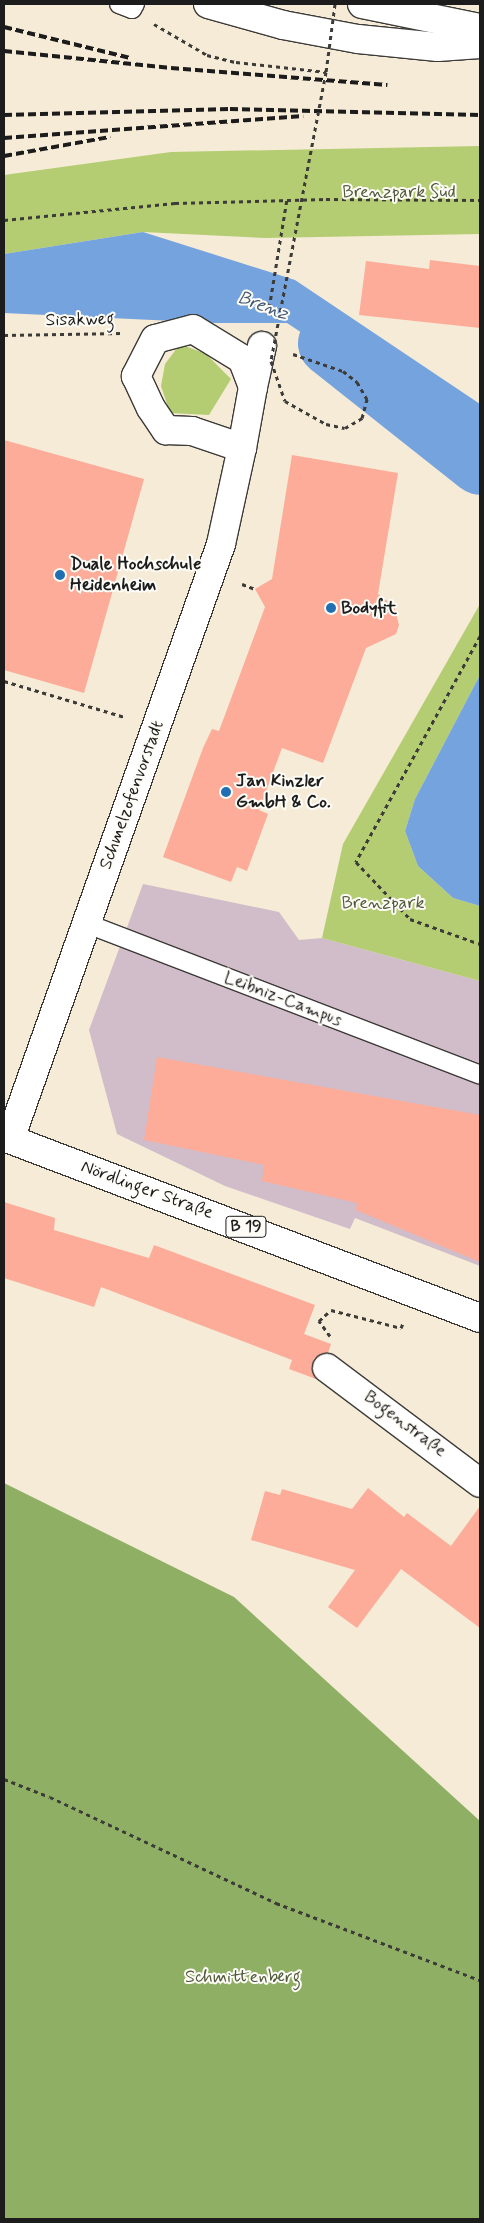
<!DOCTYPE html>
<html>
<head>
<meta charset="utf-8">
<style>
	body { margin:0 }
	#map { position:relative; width:484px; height:2223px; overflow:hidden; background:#f5ebd7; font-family:Mynerve,sans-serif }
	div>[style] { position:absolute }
	.industrial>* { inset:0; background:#d1bdc9 }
	.green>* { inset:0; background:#b4cd72 }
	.forest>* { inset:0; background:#8fb064 }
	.water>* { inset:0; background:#75a3de }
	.river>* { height:65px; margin:-32.5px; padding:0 32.5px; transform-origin:32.5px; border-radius:32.5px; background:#75a3de }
	.building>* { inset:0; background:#fcac98 }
	.path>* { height:3px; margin-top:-1.5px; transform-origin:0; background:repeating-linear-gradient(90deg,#3d3b38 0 4px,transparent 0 8px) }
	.roads { filter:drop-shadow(1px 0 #3d3b38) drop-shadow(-1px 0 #3d3b38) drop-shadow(0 1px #3d3b38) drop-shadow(0 -1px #3d3b38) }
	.service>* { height:18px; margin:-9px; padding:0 9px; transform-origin:9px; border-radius:9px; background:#fff }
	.minor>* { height:28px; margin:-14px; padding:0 14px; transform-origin:14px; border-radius:14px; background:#fff }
	.tertiary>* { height:28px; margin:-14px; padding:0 14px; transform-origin:14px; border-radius:14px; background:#fff }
	.primary>* { height:28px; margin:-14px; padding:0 14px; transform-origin:14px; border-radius:14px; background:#fff }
	.rail>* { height:4px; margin-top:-2px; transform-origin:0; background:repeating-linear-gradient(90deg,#1c1c1c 0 8px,transparent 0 12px) }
	.path-bridge>* { height:3px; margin-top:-1.5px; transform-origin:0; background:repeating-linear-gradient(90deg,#3d3b38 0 4px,transparent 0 8px) }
	.dots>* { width:14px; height:14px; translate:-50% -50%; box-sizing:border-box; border:2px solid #fdfcf7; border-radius:50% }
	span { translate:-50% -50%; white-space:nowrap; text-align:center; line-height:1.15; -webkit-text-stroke:4px #fdfcf7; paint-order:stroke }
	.shield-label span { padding:1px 4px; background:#fdfcf7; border:1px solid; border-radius:4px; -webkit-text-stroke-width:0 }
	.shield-label { font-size:16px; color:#1c1c1c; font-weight:700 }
	.park-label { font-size:18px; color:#515a3a }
	.street-label { font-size:18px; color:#1c1c1c }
	.poi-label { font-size:18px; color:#1c1c1c; font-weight:700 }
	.left { translate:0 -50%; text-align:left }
	.water-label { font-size:19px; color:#445973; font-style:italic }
	.frame { position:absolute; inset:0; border:5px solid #1c1c1c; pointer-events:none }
</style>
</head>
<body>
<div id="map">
	<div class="industrial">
		<i style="clip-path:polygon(143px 884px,279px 912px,299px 940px,322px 938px,480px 981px,480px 1266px,355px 1218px,350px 1229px,225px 1186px,117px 1134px,89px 1030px)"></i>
	</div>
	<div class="green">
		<i style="clip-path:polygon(480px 146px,480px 234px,265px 238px,143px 232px,4px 254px,4px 175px,171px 152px)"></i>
		<i style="clip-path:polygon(180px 344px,206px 354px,231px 379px,209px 415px,170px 413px,161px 386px,165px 364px)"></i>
		<i style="clip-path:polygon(480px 604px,480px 675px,415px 799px,405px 831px,418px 866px,453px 898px,480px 906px,480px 981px,322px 938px,343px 844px)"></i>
	</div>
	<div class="forest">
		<i style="clip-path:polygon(4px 1483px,234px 1597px,480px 1821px,480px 2219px,4px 2219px)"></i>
	</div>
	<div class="water">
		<i style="clip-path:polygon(143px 232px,295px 280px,480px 404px,480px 451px,287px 323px,216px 323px,4px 313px,4px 254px)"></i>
		<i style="clip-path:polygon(480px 675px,480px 906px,453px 898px,418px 866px,405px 831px,415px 799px)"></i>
	</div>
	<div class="river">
		<i style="left:330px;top:343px;width:191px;rotate:38.4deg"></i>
	</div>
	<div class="building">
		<i style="clip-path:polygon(430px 260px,480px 266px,480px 328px,359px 315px,366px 261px,429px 269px)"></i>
		<i style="clip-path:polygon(4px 440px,144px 479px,84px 693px,4px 670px)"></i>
		<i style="clip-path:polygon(292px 455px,398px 473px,378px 594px,394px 606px,399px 625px,396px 634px,366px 648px,323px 763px,282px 748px,259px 810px,268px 814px,247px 871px,237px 867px,231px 882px,163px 857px,203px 748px,212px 729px,219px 731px,265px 607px,255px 589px,272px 579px)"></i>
		<i style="clip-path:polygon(157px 1057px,480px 1115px,480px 1262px,356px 1210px,357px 1203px,262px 1181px,264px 1165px,144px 1140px)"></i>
		<i style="clip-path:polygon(4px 1202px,55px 1218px,54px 1230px,149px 1258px,154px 1245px,315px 1305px,304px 1334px,331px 1344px,328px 1353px,314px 1359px,312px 1367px,316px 1379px,289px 1369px,292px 1360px,101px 1287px,94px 1307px,4px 1278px)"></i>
		<i style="clip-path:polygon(368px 1488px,404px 1517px,407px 1513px,451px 1546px,480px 1506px,480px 1628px,401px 1569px,357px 1628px,328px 1607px,355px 1570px,251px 1540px,265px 1491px,280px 1495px,282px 1489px,352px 1509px)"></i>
	</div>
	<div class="path">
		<i style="left:154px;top:24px;width:61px;rotate:30.3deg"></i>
		<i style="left:207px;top:55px;width:30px;rotate:14deg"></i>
		<i style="left:236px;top:62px;width:91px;rotate:6.3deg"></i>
		<i style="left:4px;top:220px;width:172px;rotate:-5.7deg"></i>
		<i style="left:175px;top:203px;width:151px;rotate:-1.5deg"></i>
		<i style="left:326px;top:199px;width:154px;rotate:0.4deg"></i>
		<i style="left:268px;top:315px;width:118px;rotate:-80.7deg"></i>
		<i style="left:4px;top:335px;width:119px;rotate:-1deg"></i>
		<i style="left:293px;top:354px;width:53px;rotate:18.8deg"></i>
		<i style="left:343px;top:371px;width:18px;rotate:38deg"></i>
		<i style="left:357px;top:382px;width:20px;rotate:60deg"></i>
		<i style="left:242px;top:584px;width:14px;rotate:21deg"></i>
		<i style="left:480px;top:636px;width:258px;rotate:118.8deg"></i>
		<i style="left:356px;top:862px;width:79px;rotate:46.5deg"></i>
		<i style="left:410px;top:919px;width:74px;rotate:19.7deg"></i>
		<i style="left:4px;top:681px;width:126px;rotate:16.6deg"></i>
		<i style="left:330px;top:1336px;width:19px;rotate:-126deg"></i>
		<i style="left:319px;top:1321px;width:16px;rotate:-43deg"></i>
		<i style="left:331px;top:1310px;width:72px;rotate:14.4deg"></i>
		<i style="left:401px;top:1328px;width:5px;rotate:-68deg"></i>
		<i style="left:4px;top:1779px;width:49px;rotate:21.4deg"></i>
		<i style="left:50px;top:1797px;width:250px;rotate:25.1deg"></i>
		<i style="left:276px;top:1903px;width:218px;rotate:20.7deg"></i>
	</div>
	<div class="roads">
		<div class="service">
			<i style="left:119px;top:4px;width:14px;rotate:21deg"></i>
			<i style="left:132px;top:9px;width:6px;rotate:-59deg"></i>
			<i style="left:85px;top:923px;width:423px;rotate:21deg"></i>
		</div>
		<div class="minor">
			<i style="left:253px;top:387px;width:42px;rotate:-77.6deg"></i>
			<i style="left:10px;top:1139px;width:631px;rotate:-70.47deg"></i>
			<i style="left:221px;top:544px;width:98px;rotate:-77.7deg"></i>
			<i style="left:242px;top:448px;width:62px;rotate:-79.8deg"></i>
			<i style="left:253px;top:387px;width:30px;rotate:-111deg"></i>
			<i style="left:242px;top:359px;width:57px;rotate:-148.5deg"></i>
			<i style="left:193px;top:329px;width:39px;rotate:165deg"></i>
			<i style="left:155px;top:339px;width:42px;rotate:117.2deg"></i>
			<i style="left:136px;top:376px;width:35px;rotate:65deg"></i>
			<i style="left:151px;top:408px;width:27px;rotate:56deg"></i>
			<i style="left:166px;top:430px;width:26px;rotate:2deg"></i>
			<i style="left:192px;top:431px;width:53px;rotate:18.8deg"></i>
			<i style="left:327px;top:1368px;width:191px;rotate:36.9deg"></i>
		</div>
		<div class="tertiary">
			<i style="left:208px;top:4px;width:78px;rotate:15.6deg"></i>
			<i style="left:283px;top:25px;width:76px;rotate:10.6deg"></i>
			<i style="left:358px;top:39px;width:80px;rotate:5.7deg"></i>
			<i style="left:438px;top:47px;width:42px;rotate:-4.1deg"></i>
			<i style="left:362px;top:4px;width:120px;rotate:11.5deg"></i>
		</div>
		<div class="primary">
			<i style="left:4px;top:1137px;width:509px;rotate:20.82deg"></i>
		</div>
	</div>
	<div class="rail">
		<i style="left:4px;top:27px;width:130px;rotate:13.8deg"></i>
		<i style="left:4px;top:51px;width:168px;rotate:5.8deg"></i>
		<i style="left:171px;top:68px;width:217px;rotate:4.5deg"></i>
		<i style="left:4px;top:115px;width:226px;rotate:-1.5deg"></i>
		<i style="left:230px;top:109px;width:250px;rotate:1.4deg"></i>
		<i style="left:4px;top:138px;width:300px;rotate:-4.2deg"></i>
		<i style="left:4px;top:156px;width:108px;rotate:-10.2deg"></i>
	</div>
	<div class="path-bridge">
		<i style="left:335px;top:4px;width:69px;rotate:97.5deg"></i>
		<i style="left:326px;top:72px;width:294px;rotate:100.8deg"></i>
		<i style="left:271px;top:361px;width:42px;rotate:70.7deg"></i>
		<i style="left:285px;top:401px;width:47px;rotate:29.3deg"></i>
		<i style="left:326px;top:424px;width:19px;rotate:12deg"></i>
		<i style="left:345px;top:428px;width:20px;rotate:-30deg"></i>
		<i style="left:362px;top:418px;width:20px;rotate:-75deg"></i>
	</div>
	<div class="dots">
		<i style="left:60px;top:575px;background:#1f6fb2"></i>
		<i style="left:331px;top:608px;background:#1f6fb2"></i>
		<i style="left:226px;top:792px;background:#1f6fb2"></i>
	</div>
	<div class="shield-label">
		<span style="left:246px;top:1227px">B 19</span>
	</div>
	<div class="park-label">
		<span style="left:399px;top:192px">Brenzpark Süd</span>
		<span style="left:383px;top:903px">Brenzpark</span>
		<span style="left:243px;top:1977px">Schmittenberg</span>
	</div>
	<div class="street-label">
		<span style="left:80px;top:320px;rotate:-1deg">Sisakweg</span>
		<span style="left:132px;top:795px;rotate:-70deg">Schmelzofenvorstadt</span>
		<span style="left:283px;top:999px;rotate:21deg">Leibniz-Campus</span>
		<span style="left:147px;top:1190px;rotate:20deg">Nördlinger Straße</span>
		<span style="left:405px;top:1424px;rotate:37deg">Bogenstraße</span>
	</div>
	<div class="poi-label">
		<span class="left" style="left:70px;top:575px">Duale Hochschule<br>Heidenheim</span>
		<span class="left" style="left:341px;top:608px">Bodyfit</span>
		<span class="left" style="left:236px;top:792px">Jan Kinzler<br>GmbH &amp; Co.</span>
	</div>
	<div class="water-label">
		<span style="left:263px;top:306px;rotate:20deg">Brenz</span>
	</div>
	<div class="frame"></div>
</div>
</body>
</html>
